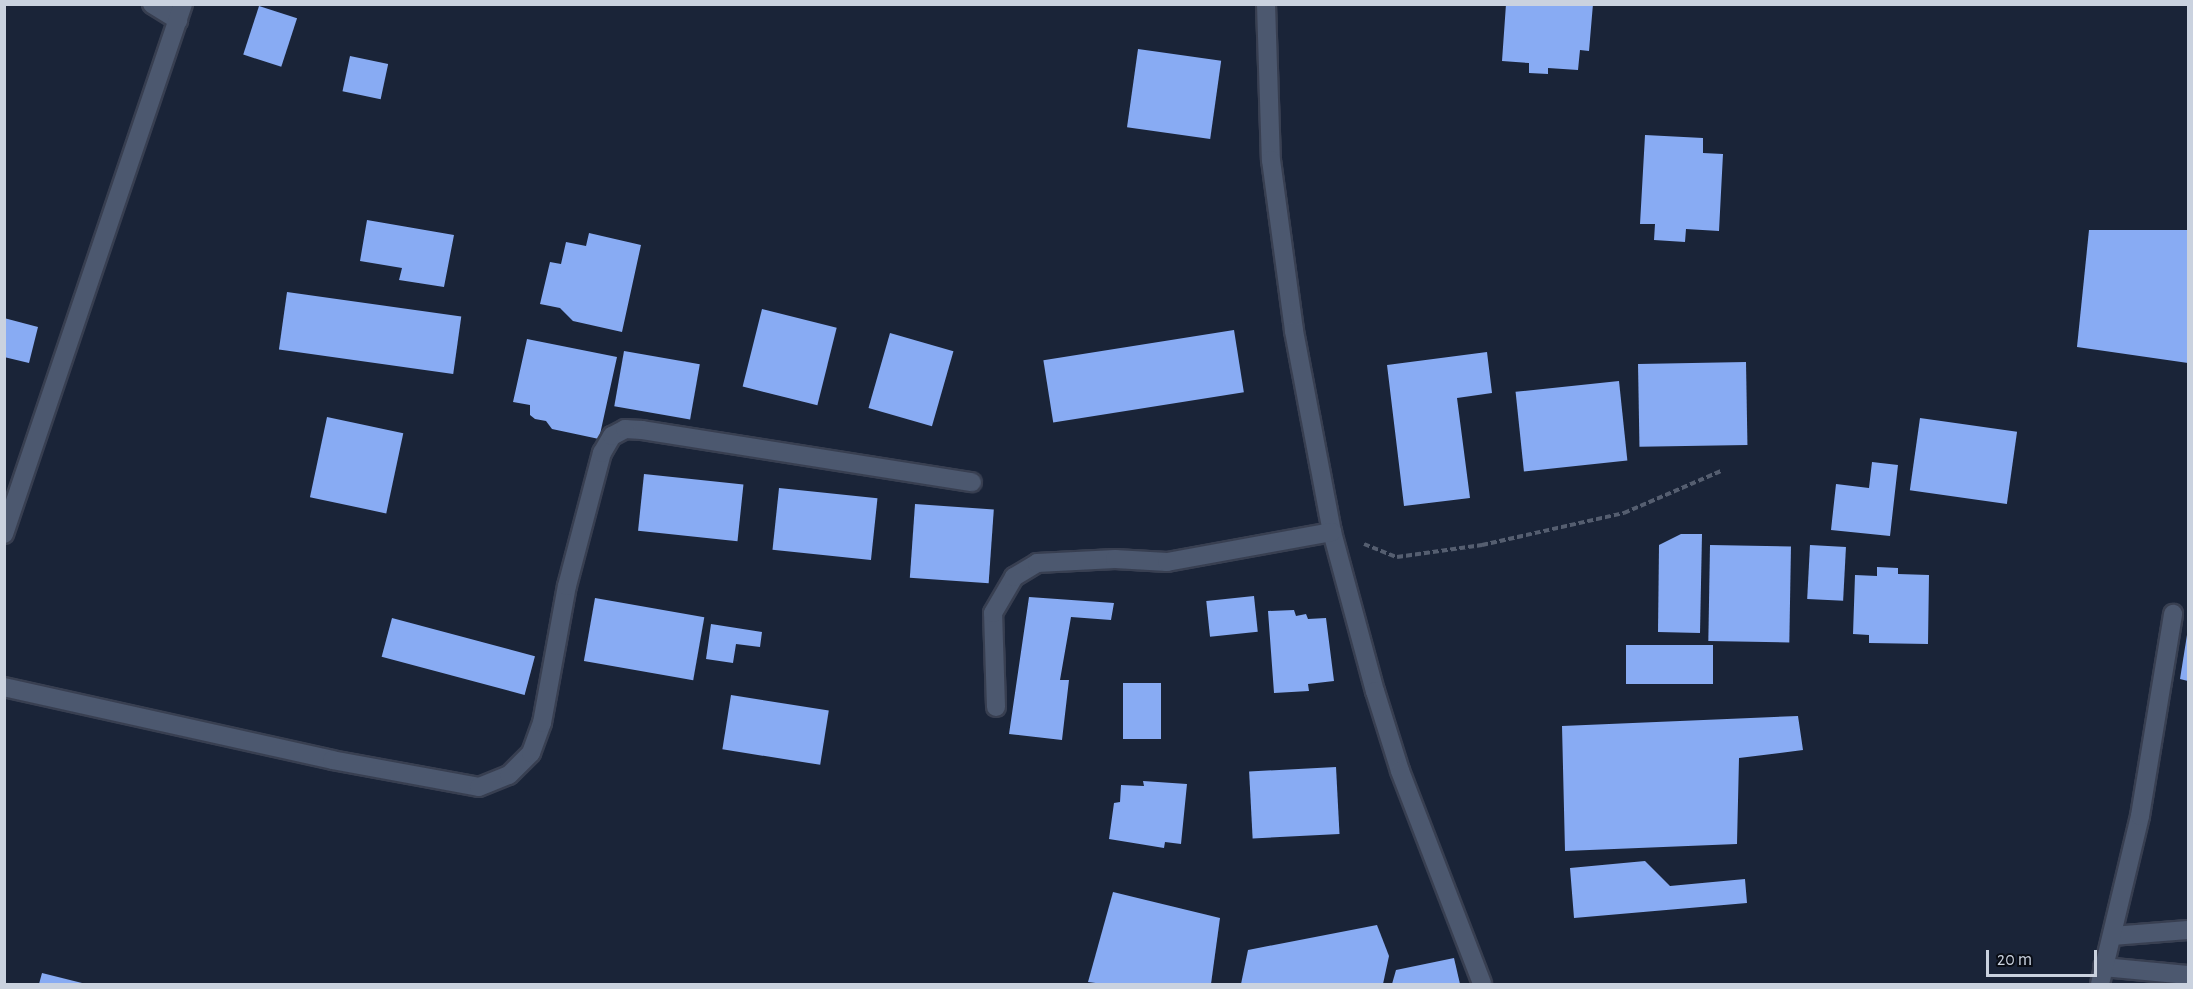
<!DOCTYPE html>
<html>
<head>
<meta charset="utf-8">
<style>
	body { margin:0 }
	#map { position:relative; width:2193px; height:989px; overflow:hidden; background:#1a2438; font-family:"Alegreya Sans",sans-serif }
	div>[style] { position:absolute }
	.building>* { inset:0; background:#88abf3; transform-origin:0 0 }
	.path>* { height:4px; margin-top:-2px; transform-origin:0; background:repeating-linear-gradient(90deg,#555e70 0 6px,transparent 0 9px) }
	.roads { filter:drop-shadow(2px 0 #383f51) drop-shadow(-2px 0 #383f51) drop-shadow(0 2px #383f51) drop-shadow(0 -2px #383f51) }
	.street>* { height:18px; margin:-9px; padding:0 9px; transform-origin:9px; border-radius:9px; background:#4c586f }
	span { translate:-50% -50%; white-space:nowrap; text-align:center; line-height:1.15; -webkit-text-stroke:6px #090d16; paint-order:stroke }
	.frame { position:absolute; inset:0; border:6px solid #cad2df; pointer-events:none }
	.scale { position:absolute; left:1986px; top:950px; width:111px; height:27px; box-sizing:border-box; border:3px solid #cad2df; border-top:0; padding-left:8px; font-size:18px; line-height:21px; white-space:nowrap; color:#cad2df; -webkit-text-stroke:4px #090d16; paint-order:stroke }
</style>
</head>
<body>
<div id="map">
	<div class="building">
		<i style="clip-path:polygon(1506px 4px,1593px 4px,1589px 51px,1580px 50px,1578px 70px,1548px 68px,1548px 74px,1529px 73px,1529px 63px,1502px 61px)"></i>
		<i style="left:259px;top:6px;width:40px;height:51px;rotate:18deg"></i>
		<i style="left:1138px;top:49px;width:84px;height:79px;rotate:8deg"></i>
		<i style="left:350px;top:56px;width:39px;height:36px;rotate:12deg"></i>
		<i style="clip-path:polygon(1645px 135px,1703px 138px,1703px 153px,1723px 154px,1719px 231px,1686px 229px,1685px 242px,1654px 240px,1655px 224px,1640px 224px)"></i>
		<i style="clip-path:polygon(367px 220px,454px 235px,444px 287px,399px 280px,402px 268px,360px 261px)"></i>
		<i style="clip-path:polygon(2089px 230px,2188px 230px,2188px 363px,2077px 347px)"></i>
		<i style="clip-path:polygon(589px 233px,641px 245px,622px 332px,573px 321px,560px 308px,540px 304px,550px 262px,561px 264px,566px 242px,586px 246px)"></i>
		<i style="left:287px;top:292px;width:176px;height:58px;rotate:8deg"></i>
		<i style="left:762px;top:309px;width:77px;height:80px;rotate:14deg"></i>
		<i style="clip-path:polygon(4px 318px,38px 327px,29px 363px,4px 357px)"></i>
		<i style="left:1234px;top:330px;width:63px;height:193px;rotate:81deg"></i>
		<i style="left:890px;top:333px;width:66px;height:78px;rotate:16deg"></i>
		<i style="clip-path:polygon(527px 339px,617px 357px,599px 439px,552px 429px,546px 421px,535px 419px,530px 415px,530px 405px,513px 402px)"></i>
		<i style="left:624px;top:351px;width:77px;height:56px;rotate:10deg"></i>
		<i style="clip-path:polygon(1487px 352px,1492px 393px,1457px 398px,1470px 498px,1404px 506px,1387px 365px)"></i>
		<i style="left:1746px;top:362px;width:83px;height:108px;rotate:89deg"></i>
		<i style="left:1619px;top:381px;width:80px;height:104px;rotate:84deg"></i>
		<i style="left:327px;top:417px;width:78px;height:82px;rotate:12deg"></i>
		<i style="left:1920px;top:418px;width:98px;height:73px;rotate:8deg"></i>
		<i style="clip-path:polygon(1872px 462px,1898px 465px,1890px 536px,1831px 530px,1836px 484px,1869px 488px)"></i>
		<i style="left:644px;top:474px;width:100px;height:57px;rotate:6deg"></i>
		<i style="left:779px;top:488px;width:99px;height:62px;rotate:6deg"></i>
		<i style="left:915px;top:504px;width:79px;height:74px;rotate:4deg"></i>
		<i style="clip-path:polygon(1681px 534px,1702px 534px,1700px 633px,1658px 632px,1659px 545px)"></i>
		<i style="left:1710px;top:545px;width:81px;height:96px;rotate:1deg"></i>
		<i style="left:1810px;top:545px;width:36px;height:54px;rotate:3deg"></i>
		<i style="clip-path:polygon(1877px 567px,1898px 568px,1898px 574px,1929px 575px,1928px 644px,1869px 643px,1869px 635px,1853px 634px,1855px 575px,1877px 576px)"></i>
		<i style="left:1254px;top:596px;width:36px;height:48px;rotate:84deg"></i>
		<i style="clip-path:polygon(1029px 597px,1114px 603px,1111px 620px,1071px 617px,1060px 680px,1069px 680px,1062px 740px,1009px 734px)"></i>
		<i style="left:595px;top:598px;width:111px;height:64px;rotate:10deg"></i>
		<i style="clip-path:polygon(1294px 610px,1296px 616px,1306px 614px,1308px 619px,1326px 618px,1334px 681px,1308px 684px,1309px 691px,1274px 693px,1268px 611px)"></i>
		<i style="left:392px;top:618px;width:148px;height:40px;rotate:15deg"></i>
		<i style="clip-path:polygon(711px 624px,762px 632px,760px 647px,736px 644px,733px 663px,706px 659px)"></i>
		<i style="clip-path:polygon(2187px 635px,2188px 635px,2188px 681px,2180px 679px)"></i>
		<i style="left:1713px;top:645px;width:39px;height:87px;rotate:90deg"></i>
		<i style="left:1161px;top:683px;width:56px;height:38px;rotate:90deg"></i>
		<i style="left:731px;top:695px;width:99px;height:55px;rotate:9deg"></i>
		<i style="clip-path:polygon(1798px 716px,1803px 750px,1739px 758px,1737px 844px,1565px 851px,1562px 726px)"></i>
		<i style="left:1336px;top:767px;width:67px;height:87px;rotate:87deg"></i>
		<i style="clip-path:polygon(1143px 781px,1187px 784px,1181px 844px,1165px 842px,1164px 848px,1109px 839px,1114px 803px,1120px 802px,1121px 785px,1144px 786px)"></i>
		<i style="clip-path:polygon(1645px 861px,1670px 886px,1745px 879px,1747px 903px,1574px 918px,1570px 868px)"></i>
		<i style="clip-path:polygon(1113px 892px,1220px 918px,1211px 984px,1103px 984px,1088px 982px)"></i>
		<i style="clip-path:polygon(1377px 925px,1389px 956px,1383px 984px,1241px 984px,1248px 950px)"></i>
		<i style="clip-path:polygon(1454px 958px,1460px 984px,1392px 984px,1396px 970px)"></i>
		<i style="clip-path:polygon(42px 973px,86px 984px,39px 984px)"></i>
	</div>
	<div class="path">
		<i style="left:1364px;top:544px;width:35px;rotate:22deg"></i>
		<i style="left:1397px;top:557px;width:86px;rotate:-8deg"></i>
		<i style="left:1482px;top:545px;width:146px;rotate:-12.7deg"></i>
		<i style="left:1624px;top:513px;width:106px;rotate:-23.4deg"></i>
	</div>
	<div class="roads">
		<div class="street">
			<i style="left:152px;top:4px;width:31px;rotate:32deg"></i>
			<i style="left:1266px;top:4px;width:156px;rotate:88.2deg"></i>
			<i style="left:1271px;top:160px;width:173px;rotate:82.3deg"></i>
			<i style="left:1294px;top:331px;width:205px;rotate:79.3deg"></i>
			<i style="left:1332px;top:532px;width:165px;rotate:74.9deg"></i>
			<i style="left:1375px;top:691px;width:84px;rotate:72.6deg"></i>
			<i style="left:1400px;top:771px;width:228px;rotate:68.9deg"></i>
			<i style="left:4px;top:534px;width:559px;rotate:-71.34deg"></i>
			<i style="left:4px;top:687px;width:336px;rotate:12.5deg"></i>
			<i style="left:332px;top:760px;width:149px;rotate:10.4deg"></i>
			<i style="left:479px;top:787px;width:32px;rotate:-22deg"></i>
			<i style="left:509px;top:775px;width:31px;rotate:-45deg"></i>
			<i style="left:531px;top:753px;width:32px;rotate:-70deg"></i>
			<i style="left:542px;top:723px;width:139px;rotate:-79.7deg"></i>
			<i style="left:567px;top:586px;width:138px;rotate:-75.3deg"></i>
			<i style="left:602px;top:453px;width:20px;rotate:-60deg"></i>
			<i style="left:612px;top:436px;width:15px;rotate:-28deg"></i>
			<i style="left:625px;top:429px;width:17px;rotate:3deg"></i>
			<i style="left:642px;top:430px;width:334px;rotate:9deg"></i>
			<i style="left:996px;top:707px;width:94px;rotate:-91.8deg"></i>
			<i style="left:993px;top:613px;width:42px;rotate:-59.7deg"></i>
			<i style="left:1014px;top:577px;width:27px;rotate:-31deg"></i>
			<i style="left:1037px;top:563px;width:78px;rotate:-2.9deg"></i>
			<i style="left:1115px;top:559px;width:52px;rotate:3.3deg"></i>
			<i style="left:1167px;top:562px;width:168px;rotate:-10.3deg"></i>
			<i style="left:2112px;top:936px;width:76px;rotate:-4.5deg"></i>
			<i style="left:2103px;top:967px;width:85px;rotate:5.4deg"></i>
			<i style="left:2100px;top:984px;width:173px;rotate:-76.6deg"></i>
			<i style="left:2140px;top:816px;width:205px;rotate:-80.7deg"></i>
		</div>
	</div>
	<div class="frame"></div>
	<div class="scale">20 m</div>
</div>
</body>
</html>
